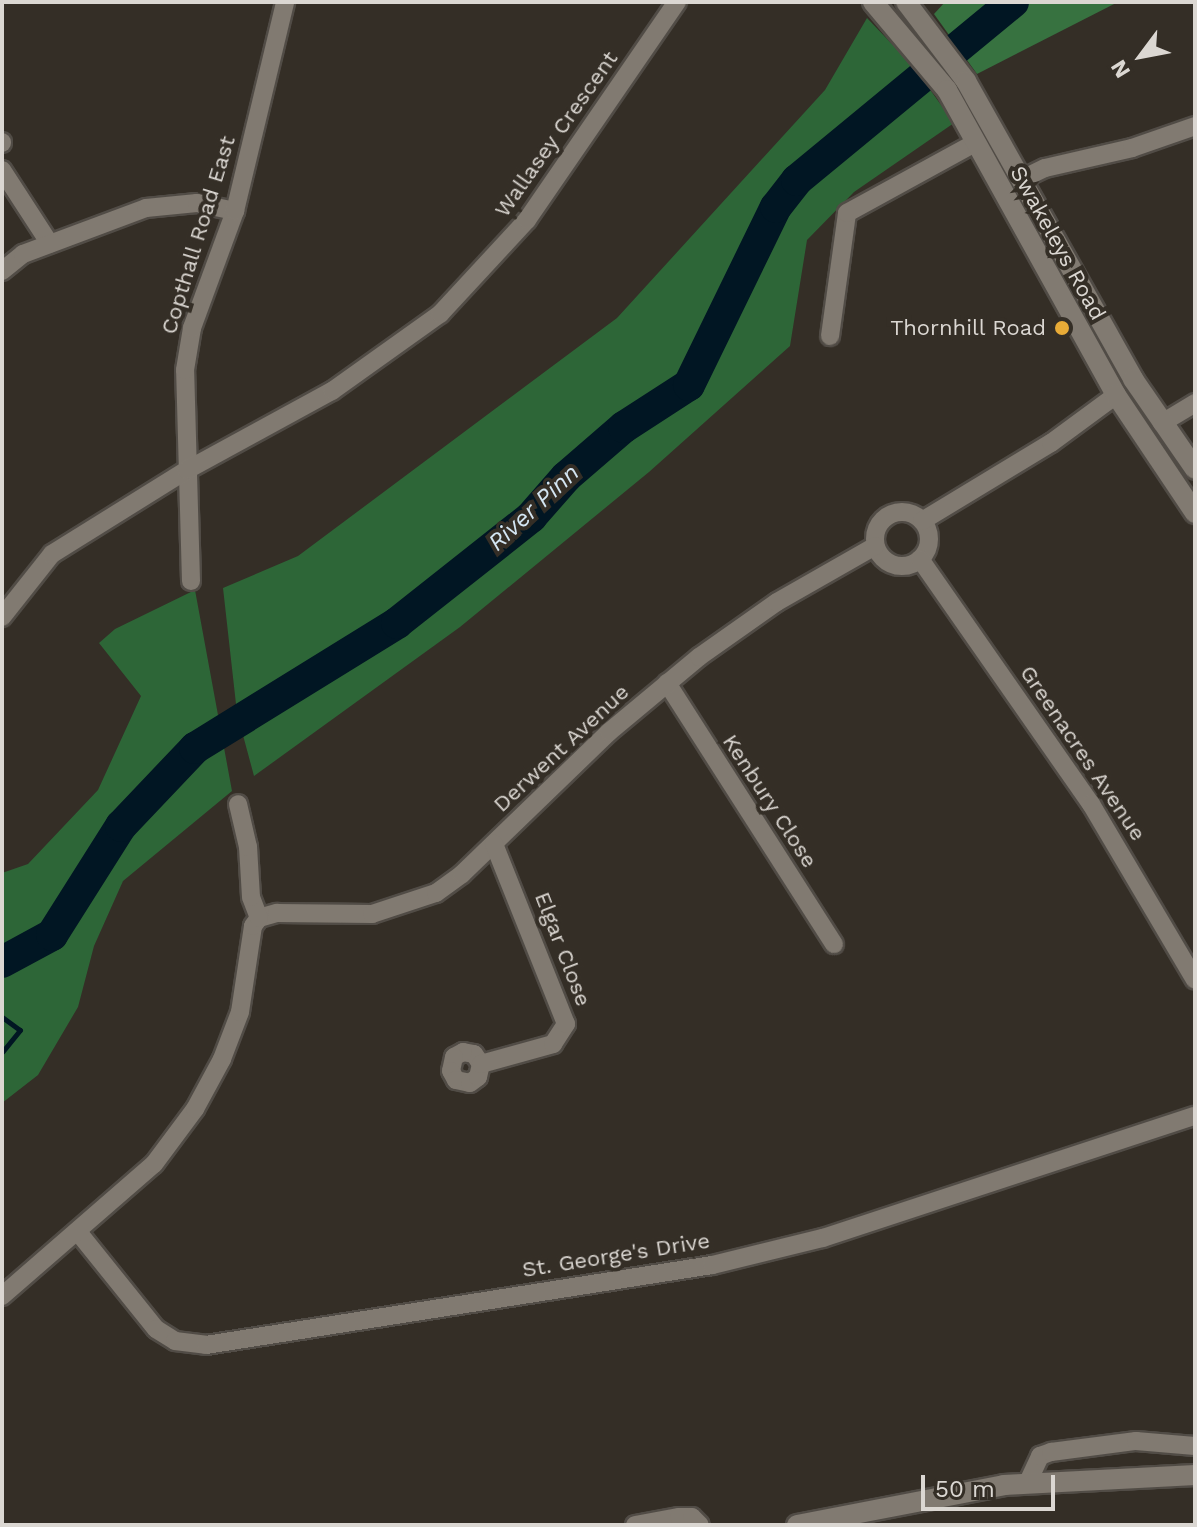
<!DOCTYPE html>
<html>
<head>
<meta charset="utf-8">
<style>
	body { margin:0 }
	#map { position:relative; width:1197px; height:1527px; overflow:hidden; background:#342e26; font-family:"Work Sans",sans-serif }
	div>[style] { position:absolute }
	.green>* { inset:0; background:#2d6637 }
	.forest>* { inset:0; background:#377240 }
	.stream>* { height:5px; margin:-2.5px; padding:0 2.5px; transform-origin:2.5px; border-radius:2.5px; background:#011623 }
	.river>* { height:32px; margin:-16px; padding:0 16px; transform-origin:16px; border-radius:16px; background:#011623 }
	.roads { filter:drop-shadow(2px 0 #514c46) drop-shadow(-2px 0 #514c46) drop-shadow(0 2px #514c46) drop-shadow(0 -2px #514c46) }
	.minor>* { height:18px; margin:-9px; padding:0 9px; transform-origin:9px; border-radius:9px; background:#817a71 }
	.minor>.ring { margin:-9px; padding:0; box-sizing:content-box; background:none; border:18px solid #817a71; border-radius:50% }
	.tertiary>* { height:20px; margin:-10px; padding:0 10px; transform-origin:10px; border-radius:10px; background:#817a71 }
	.secondary>* { height:20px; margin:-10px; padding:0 10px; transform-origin:10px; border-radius:10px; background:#817a71 }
	.dots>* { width:22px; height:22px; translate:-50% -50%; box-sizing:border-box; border:4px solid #342e26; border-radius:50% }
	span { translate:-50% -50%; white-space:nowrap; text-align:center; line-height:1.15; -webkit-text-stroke:8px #342e26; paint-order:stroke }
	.street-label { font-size:22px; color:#dbd7d2 }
	.poi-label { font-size:22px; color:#dbd7d2 }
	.right { translate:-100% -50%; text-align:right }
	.water-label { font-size:24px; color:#d4e6f3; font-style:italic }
	.frame { position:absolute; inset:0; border:4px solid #dbd7d2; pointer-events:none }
	.north { position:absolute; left:1101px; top:16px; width:80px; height:80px; -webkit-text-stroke:6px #342e26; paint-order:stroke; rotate:238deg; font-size:22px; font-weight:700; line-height:32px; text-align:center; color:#dbd7d2 }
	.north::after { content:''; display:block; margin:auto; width:28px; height:36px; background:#dbd7d2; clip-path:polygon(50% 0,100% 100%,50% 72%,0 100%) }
	.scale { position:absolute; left:921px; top:1475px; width:134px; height:36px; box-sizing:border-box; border:4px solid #dbd7d2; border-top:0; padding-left:10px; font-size:24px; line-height:28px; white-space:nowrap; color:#dbd7d2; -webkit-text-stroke:6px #342e26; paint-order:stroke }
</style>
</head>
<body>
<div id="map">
	<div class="green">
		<i style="clip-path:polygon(867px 18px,913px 66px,954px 123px,854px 192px,807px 240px,790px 346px,649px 472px,460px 627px,254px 776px,237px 713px,223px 588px,298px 556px,617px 318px,825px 90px)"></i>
		<i style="clip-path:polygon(195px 590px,232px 791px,123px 881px,94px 946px,78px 1007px,38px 1075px,2px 1103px,2px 873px,28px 864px,98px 790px,141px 696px,99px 643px,115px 629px)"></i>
	</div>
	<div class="forest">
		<i style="clip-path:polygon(945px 2px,1118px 2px,977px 74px,934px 14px)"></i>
	</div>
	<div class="stream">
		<i style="left:2px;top:1017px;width:22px;rotate:36deg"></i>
		<i style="left:20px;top:1030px;width:28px;rotate:129deg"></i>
	</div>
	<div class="river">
		<i style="left:2px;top:962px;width:57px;rotate:-28.4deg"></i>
		<i style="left:52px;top:935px;width:129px;rotate:-57.7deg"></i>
		<i style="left:121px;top:826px;width:108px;rotate:-46.5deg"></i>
		<i style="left:195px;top:748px;width:238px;rotate:-31.7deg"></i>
		<i style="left:397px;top:623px;width:171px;rotate:-38.3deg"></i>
		<i style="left:531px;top:517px;width:53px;rotate:-48.8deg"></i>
		<i style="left:566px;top:477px;width:77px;rotate:-40.8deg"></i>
		<i style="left:624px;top:427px;width:77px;rotate:-32.9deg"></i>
		<i style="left:689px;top:385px;width:198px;rotate:-64deg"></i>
		<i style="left:776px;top:207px;width:34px;rotate:-52deg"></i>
		<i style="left:797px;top:180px;width:280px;rotate:-39.5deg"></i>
	</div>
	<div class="roads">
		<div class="minor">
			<i style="left:2px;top:142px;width:1px;rotate:90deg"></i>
			<i style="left:2px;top:170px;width:88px;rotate:57deg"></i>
			<i style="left:1022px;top:179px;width:25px;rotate:-26deg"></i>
			<i style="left:1045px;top:168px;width:89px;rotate:-12.9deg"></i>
			<i style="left:1132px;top:148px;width:67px;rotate:-19.2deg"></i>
			<i style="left:2px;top:271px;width:27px;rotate:-39deg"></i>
			<i style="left:23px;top:254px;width:131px;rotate:-20.5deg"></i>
			<i style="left:146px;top:208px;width:51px;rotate:-5.6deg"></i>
			<i style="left:197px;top:203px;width:39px;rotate:12deg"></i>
			<i style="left:830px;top:336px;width:124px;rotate:-82.1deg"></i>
			<i style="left:847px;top:213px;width:146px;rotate:-28.7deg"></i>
			<i style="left:1162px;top:423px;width:39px;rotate:-31deg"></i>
			<i class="ring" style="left:875px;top:512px;width:36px;height:36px"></i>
			<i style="left:922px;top:521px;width:151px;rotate:-31.2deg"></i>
			<i style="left:1051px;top:443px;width:81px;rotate:-36.4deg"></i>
			<i style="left:920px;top:559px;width:299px;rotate:55.1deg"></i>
			<i style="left:1091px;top:804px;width:204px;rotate:59.4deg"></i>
			<i style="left:191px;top:581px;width:211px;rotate:-91.6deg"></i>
			<i style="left:185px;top:370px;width:43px;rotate:-80.5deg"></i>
			<i style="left:192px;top:328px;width:125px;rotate:-69.8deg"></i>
			<i style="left:235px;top:211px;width:215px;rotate:-76.5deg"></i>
			<i style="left:2px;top:617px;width:80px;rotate:-51.6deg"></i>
			<i style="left:52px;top:554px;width:159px;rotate:-31.9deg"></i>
			<i style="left:187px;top:470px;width:165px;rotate:-28.6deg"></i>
			<i style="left:332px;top:391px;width:133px;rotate:-35.5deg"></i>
			<i style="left:440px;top:314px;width:128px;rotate:-47.2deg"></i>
			<i style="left:527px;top:220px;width:265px;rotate:-55.5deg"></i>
			<i style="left:667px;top:683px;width:310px;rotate:57.4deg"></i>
			<i style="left:259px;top:918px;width:19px;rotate:-16deg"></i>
			<i style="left:277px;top:913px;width:95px;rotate:0.6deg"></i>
			<i style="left:372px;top:914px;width:67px;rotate:-18.2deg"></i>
			<i style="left:436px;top:893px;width:32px;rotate:-36deg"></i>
			<i style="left:462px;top:874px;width:204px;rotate:-44deg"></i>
			<i style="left:609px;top:732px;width:117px;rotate:-39.8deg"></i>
			<i style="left:699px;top:657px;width:95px;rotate:-35.2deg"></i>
			<i style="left:777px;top:602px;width:113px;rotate:-29.7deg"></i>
			<i style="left:481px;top:1064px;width:12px;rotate:-125deg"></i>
			<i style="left:474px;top:1054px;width:11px;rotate:-170deg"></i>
			<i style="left:463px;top:1052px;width:10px;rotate:151deg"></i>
			<i style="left:454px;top:1057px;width:14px;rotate:102deg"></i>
			<i style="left:451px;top:1071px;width:10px;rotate:61deg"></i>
			<i style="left:456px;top:1080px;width:14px;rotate:12deg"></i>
			<i style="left:470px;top:1083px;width:10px;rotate:-37deg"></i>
			<i style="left:478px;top:1077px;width:13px;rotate:-77deg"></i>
			<i style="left:481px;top:1064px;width:75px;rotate:-15.5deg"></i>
			<i style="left:553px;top:1044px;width:24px;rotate:-57deg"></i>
			<i style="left:566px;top:1024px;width:194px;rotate:-111.8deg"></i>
			<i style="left:78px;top:1232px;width:124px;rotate:51.2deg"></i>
			<i style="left:156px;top:1329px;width:22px;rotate:32deg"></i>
			<i style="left:175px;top:1341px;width:31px;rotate:7deg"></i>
			<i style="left:206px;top:1345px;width:512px;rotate:-8.98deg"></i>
			<i style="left:712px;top:1265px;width:114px;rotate:-13.7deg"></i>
			<i style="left:823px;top:1238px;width:391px;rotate:-18.2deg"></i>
			<i style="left:2px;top:1296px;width:201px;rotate:-41deg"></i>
			<i style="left:154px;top:1164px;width:69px;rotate:-53.3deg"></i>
			<i style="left:195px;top:1109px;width:57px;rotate:-61.6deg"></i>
			<i style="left:222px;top:1059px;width:50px;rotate:-69deg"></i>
			<i style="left:240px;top:1012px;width:87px;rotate:-81.4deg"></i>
			<i style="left:253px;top:926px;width:10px;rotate:-53deg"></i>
			<i style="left:259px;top:918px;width:22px;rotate:-111deg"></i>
			<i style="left:251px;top:897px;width:50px;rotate:-93.4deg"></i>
			<i style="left:248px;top:847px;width:44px;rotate:-103.1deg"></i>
			<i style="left:1028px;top:1482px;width:29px;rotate:-65deg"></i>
			<i style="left:1040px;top:1456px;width:12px;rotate:-20deg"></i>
			<i style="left:1051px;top:1452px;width:86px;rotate:-7.4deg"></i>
			<i style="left:1136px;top:1441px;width:59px;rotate:4.8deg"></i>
			<i style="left:635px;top:1525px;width:45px;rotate:-10.3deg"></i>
			<i style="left:679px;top:1517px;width:13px"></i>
			<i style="left:692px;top:1517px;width:11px;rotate:45deg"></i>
		</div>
		<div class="tertiary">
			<i style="left:797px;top:1525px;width:211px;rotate:-10.9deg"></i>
			<i style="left:1004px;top:1485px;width:191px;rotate:-3deg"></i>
		</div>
		<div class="secondary">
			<i style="left:873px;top:2px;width:115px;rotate:49.9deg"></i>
			<i style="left:947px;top:90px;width:349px;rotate:61deg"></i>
			<i style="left:1116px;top:395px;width:142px;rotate:56.2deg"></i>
			<i style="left:906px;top:2px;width:99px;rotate:52.8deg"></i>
			<i style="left:966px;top:81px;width:342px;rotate:60.7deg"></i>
			<i style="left:1133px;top:379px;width:109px;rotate:55.4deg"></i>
		</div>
	</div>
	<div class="dots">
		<i style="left:1062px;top:328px;background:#e8ab37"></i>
	</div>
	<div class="street-label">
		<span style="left:556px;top:134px;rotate:-55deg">Wallasey Crescent</span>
		<span style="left:198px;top:235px;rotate:-73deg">Copthall Road East</span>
		<span style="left:1058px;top:243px;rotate:61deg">Swakeleys Road</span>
		<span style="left:561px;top:748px;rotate:-43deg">Derwent Avenue</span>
		<span style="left:1083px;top:753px;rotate:56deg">Greenacres Avenue</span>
		<span style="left:770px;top:801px;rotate:57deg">Kenbury Close</span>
		<span style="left:563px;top:949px;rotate:69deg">Elgar Close</span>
		<span style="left:616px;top:1255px;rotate:-9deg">St. George's Drive</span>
	</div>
	<div class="poi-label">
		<span class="right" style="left:1046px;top:328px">Thornhill Road</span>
	</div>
	<div class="water-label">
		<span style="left:534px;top:508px;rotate:-43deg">River Pinn</span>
	</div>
	<div class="frame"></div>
	<div class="north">N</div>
	<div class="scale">50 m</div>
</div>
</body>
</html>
